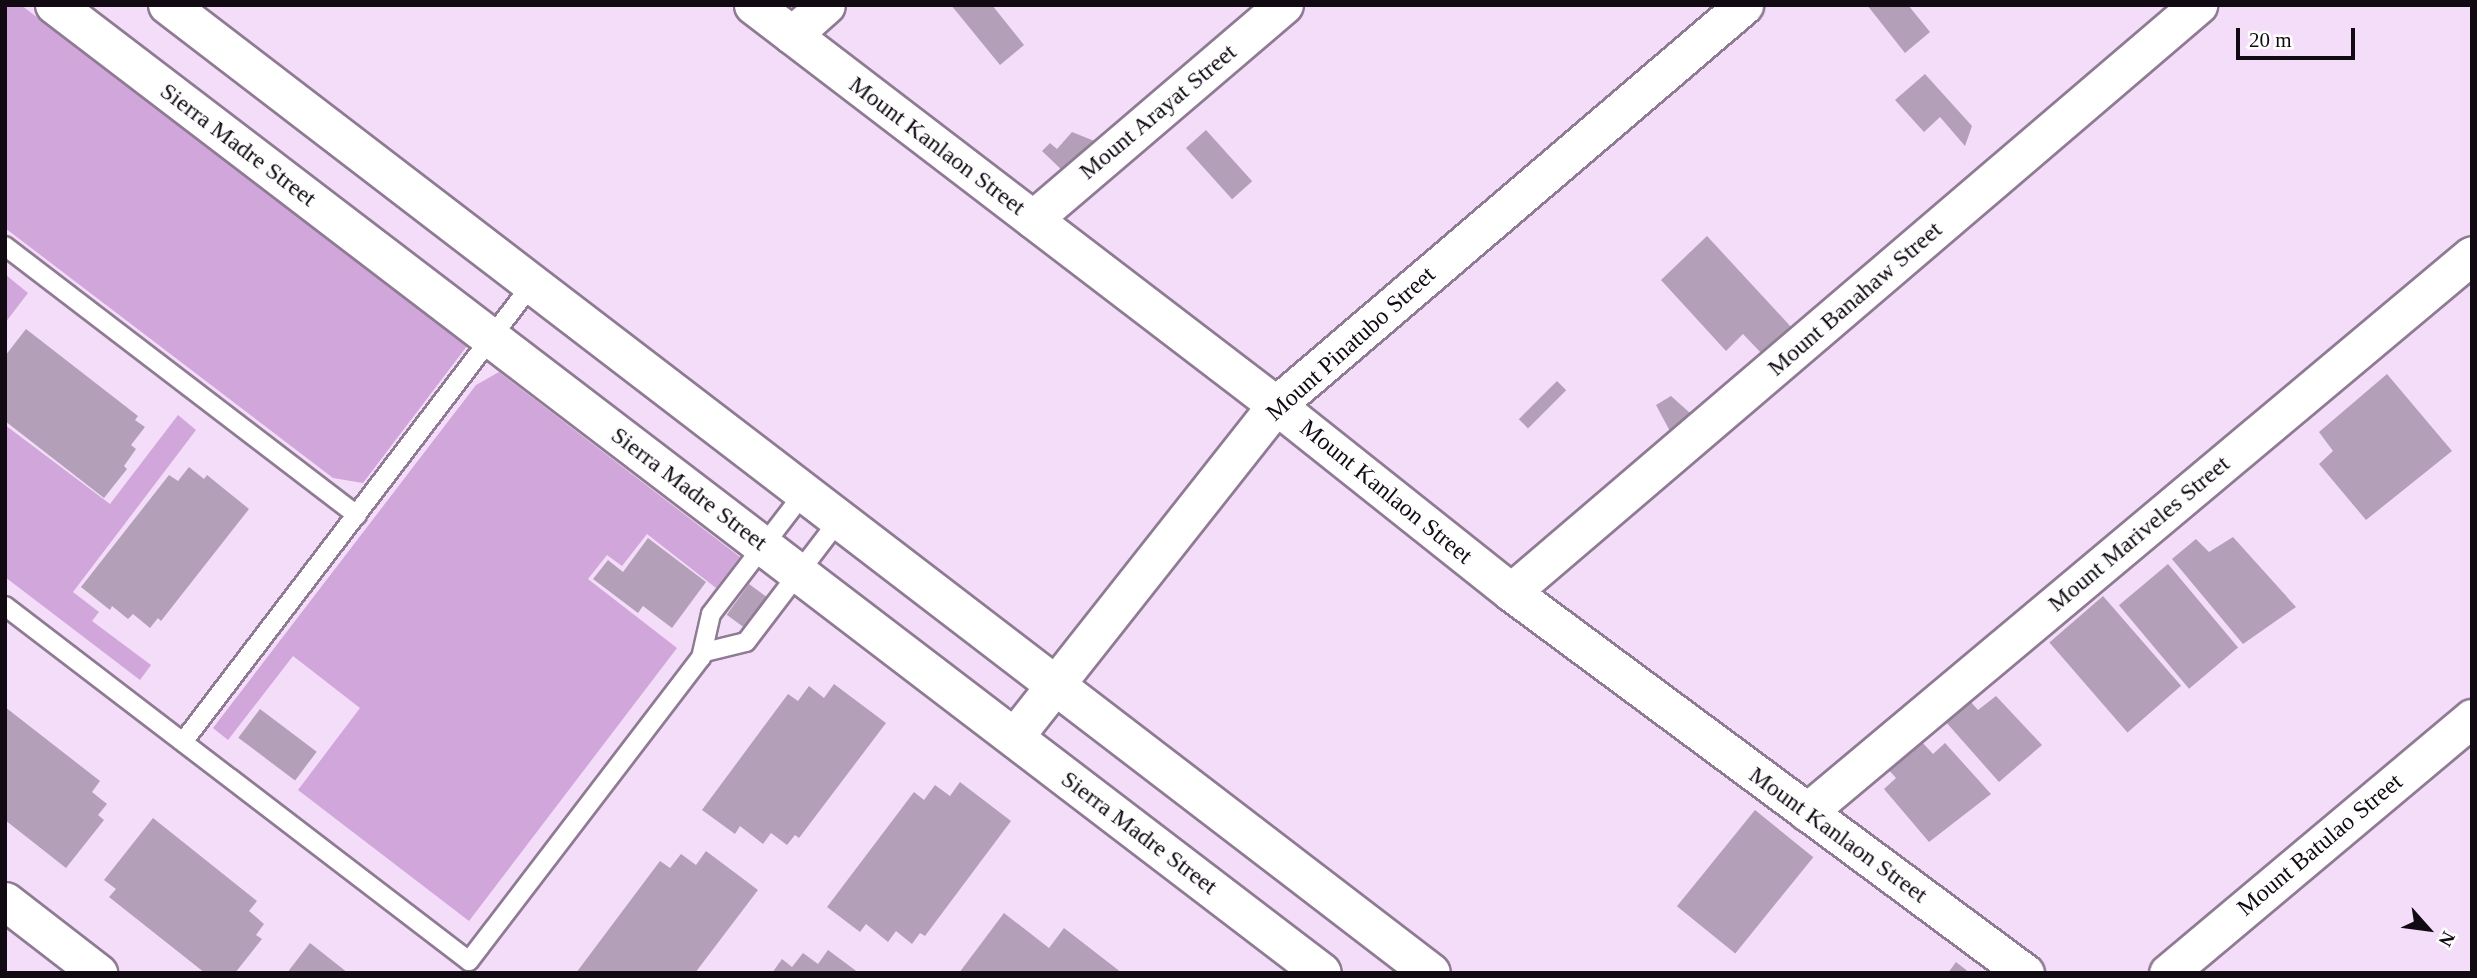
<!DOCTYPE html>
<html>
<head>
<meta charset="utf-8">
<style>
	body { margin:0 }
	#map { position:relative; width:2477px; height:978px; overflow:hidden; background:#f3ddf8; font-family:Georgia,serif }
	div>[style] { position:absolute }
	.green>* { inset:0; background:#d1a6db }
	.building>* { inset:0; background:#b49fb9; transform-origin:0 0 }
	.roads { filter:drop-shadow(2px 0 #8f7b93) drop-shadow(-2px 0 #8f7b93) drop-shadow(0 2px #8f7b93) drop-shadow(0 -2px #8f7b93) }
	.service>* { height:18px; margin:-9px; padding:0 9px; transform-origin:9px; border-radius:9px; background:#fff }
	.minor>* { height:37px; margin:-18.5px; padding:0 18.5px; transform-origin:18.5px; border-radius:18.5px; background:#fff }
	.tertiary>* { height:38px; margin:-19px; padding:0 19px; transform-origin:19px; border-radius:19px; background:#fff }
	span { translate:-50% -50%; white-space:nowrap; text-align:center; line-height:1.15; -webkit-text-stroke:7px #fff; paint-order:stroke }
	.street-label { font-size:24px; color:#110a13 }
	.frame { position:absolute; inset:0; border:7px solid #110a13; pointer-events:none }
	.north { position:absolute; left:2393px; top:894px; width:70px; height:70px; -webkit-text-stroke:5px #fff; paint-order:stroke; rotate:118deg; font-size:19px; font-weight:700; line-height:28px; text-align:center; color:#110a13 }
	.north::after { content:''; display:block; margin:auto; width:24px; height:32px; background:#110a13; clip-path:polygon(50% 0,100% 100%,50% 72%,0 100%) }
	.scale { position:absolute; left:2236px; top:28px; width:119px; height:32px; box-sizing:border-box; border:4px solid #110a13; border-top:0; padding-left:9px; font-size:21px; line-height:24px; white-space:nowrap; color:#110a13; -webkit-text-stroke:5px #fff; paint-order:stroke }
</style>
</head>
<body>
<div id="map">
	<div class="green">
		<i style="clip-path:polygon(5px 5px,21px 5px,467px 346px,363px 483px,333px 478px,5px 228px)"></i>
		<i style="clip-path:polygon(6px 275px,28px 293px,5px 323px,5px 276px)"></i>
		<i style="clip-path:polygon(499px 372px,740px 557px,716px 588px,647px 534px,622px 566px,607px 555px,588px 579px,677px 648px,469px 921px,298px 790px,360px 708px,293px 656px,228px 740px,213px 728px,476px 385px)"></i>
		<i style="clip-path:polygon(178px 415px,196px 430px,73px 592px,99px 612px,92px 621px,151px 665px,140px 680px,5px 577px,5px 425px,110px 504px)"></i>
	</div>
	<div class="building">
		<i style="clip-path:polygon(951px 5px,992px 5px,1024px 45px,1000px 65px)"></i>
		<i style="clip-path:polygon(1867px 5px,1908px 5px,1930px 32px,1905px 53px)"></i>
		<i style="clip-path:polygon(1925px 74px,1972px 126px,1965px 146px,1940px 117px,1924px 132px,1895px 100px)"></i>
		<i style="left:1206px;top:130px;width:69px;height:27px;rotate:48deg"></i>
		<i style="clip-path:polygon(1072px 132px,1097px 142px,1067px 175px,1042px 151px,1050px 143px,1057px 149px)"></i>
		<i style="clip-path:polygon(1707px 236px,1792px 328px,1763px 355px,1743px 334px,1726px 351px,1661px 280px)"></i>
		<i style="clip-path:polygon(26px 329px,138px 416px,135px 420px,145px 427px,131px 445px,136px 449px,124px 466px,127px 469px,104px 498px,5px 421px,5px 356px)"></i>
		<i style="clip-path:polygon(2387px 374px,2452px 451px,2366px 520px,2319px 464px,2333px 451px,2319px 432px)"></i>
		<i style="left:1557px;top:381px;width:13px;height:54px;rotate:45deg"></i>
		<i style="clip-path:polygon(1671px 396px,1690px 413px,1672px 435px,1656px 405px)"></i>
		<i style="clip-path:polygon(189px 467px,204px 479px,207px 475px,249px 509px,161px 621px,158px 618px,150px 628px,133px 614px,128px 619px,112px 606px,110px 610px,81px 587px,169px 475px,178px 481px)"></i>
		<i style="clip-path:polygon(2233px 537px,2296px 607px,2243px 644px,2172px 559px,2196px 539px,2209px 552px)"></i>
		<i style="clip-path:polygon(648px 538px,706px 582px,672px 628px,643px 606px,638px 613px,593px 579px,608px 560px,623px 572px)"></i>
		<i style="left:2168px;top:564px;width:109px;height:64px;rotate:50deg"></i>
		<i style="left:749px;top:584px;width:22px;height:38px;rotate:36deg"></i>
		<i style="left:2103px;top:596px;width:119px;height:71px;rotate:49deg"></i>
		<i style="clip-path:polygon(834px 684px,886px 723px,799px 838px,795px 835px,787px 845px,771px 833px,763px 844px,740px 826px,735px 834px,702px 810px,788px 694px,798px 701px,809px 686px,824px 698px)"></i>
		<i style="clip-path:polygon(1996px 696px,2042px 745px,1999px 782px,1945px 721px,1970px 701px,1978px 710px)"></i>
		<i style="clip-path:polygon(5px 707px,100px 781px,92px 792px,107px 804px,98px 815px,104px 820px,66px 868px,5px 820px)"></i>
		<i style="left:260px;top:709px;width:71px;height:36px;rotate:37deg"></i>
		<i style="clip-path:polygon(1921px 741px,1933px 754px,1945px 743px,1991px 794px,1929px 842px,1884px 789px,1896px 778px,1887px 768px)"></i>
		<i style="clip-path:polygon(960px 782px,1011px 821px,925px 936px,920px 933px,912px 944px,896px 931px,888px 942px,866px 924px,860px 932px,827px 907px,914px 792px,924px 800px,935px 785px,950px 796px)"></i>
		<i style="left:1755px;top:810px;width:75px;height:124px;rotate:39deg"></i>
		<i style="clip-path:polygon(153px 818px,257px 901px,249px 911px,264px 924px,256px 935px,262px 939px,235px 973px,205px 973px,109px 897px,116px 889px,104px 880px)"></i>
		<i style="clip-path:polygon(706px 851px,758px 890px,695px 973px,576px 973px,660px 861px,670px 868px,681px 854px,696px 865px)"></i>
		<i style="clip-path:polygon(1004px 913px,1049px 948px,1064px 928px,1122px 973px,959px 973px)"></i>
		<i style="clip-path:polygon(310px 943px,348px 973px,287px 973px)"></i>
		<i style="clip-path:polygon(828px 950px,859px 973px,772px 973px,782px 959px,792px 967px,803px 953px,818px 964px)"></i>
		<i style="clip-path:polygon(1956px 962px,1970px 973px,1948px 973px)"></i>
	</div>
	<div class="roads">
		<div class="service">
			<i style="left:5px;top:246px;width:443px;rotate:37.4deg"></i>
			<i style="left:5px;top:606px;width:584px;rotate:37.42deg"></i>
			<i style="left:469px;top:961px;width:382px;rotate:-52.6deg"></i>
			<i style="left:701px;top:658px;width:45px;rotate:-77.2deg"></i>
			<i style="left:711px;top:614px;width:153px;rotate:-52.5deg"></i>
			<i style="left:705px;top:652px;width:42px;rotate:-13.7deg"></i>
			<i style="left:746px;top:642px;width:153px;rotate:-52.7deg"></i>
			<i style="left:183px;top:742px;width:576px;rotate:-52.69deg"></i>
		</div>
		<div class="minor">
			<i style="left:753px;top:5px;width:658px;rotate:37.41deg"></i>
			<i style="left:1276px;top:405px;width:300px;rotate:38.5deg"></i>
			<i style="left:1511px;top:592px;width:640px;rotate:36.55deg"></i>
			<i style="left:792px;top:35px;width:45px;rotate:-41.4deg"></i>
			<i style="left:1033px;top:219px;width:330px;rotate:-40.5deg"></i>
			<i style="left:1511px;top:592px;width:904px;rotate:-40.51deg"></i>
			<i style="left:1014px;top:737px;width:423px;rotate:-51.7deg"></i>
			<i style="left:1276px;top:405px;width:616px;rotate:-40.52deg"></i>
			<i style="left:1807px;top:812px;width:867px;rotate:-39.95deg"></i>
			<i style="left:5px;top:901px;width:118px;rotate:37.7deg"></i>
			<i style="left:2168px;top:973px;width:397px;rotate:-40deg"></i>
		</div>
		<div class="tertiary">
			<i style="left:55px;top:5px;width:1594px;rotate:37.38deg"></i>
			<i style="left:168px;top:5px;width:1591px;rotate:37.47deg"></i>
		</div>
	</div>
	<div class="street-label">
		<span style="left:1158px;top:112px;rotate:-40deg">Mount Arayat Street</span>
		<span style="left:238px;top:145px;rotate:37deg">Sierra Madre Street</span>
		<span style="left:937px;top:146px;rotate:37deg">Mount Kanlaon Street</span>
		<span style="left:1855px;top:299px;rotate:-41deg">Mount Banahaw Street</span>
		<span style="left:1351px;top:344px;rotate:-42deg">Mount Pinatubo Street</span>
		<span style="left:689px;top:489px;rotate:37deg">Sierra Madre Street</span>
		<span style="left:1386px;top:492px;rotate:39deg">Mount Kanlaon Street</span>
		<span style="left:2139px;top:534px;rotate:-40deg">Mount Mariveles Street</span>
		<span style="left:1139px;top:833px;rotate:37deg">Sierra Madre Street</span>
		<span style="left:1838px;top:835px;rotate:36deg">Mount Kanlaon Street</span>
		<span style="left:2320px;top:845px;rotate:-40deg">Mount Batulao Street</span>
	</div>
	<div class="frame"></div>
	<div class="north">N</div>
	<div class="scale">20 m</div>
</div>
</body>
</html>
